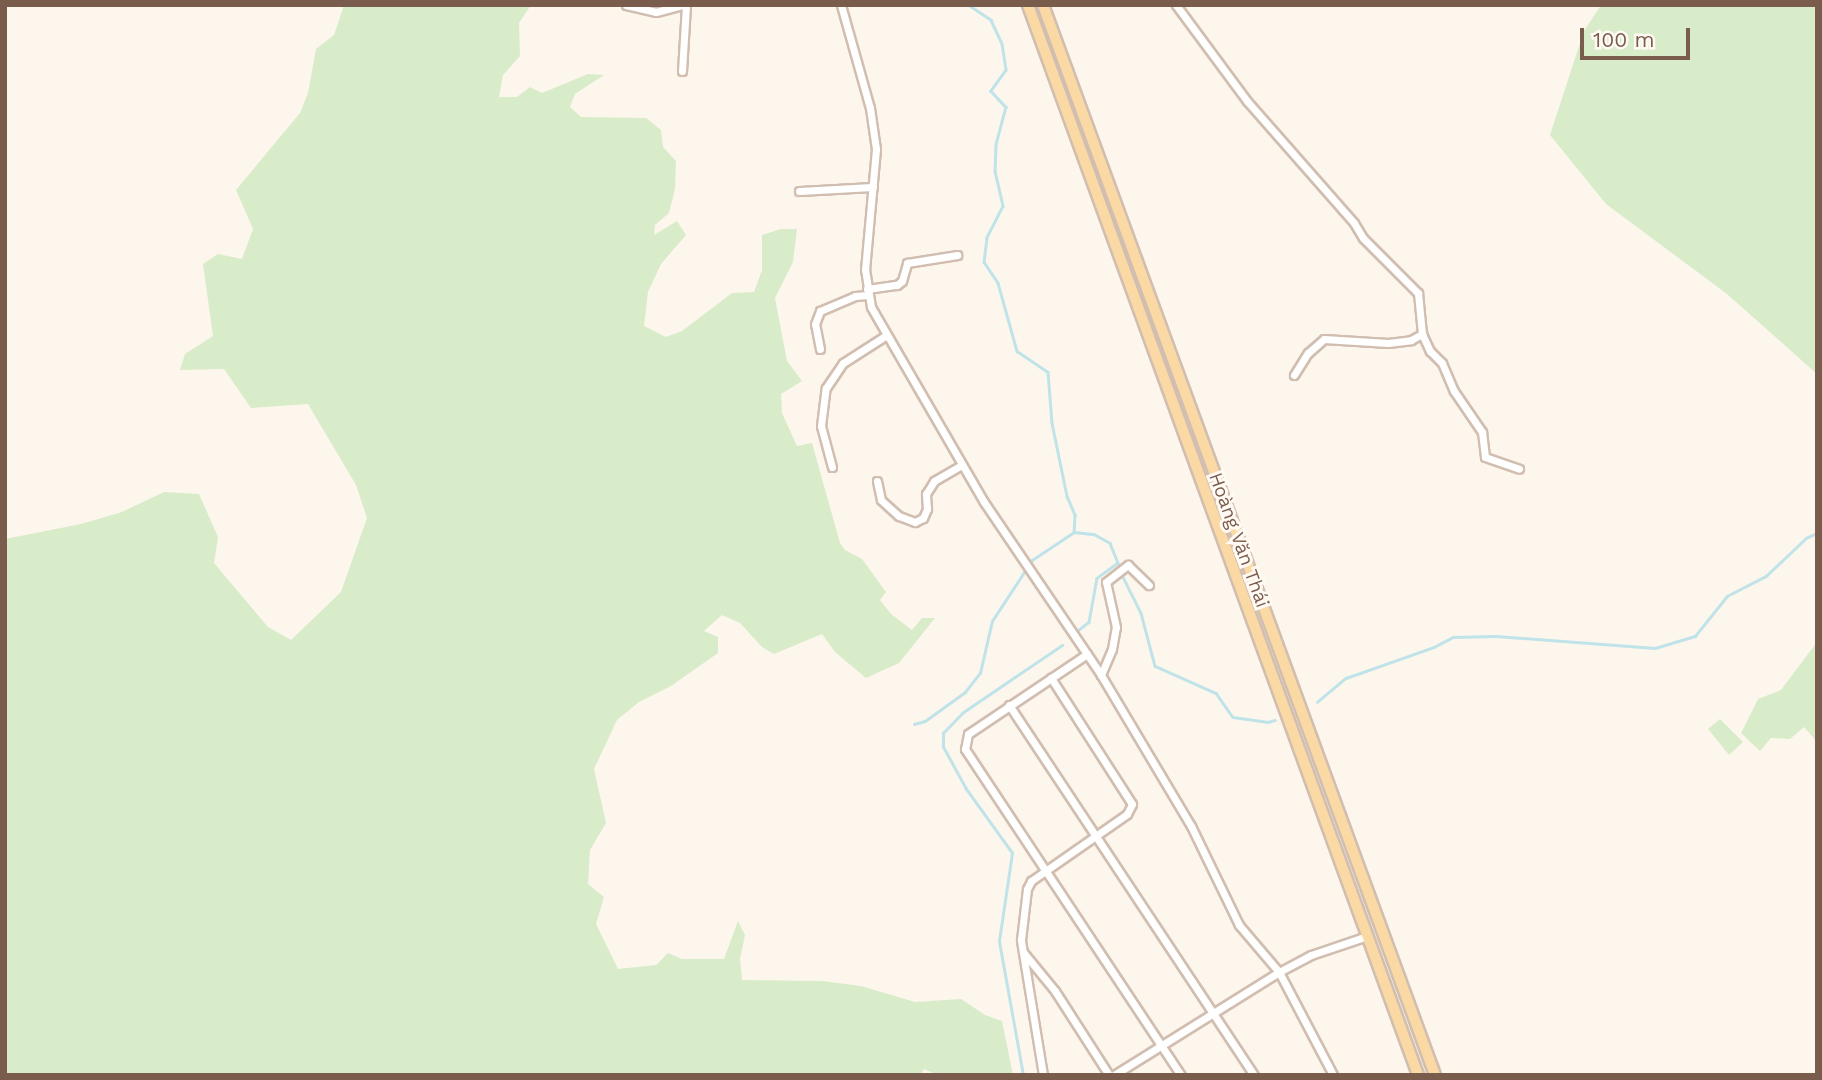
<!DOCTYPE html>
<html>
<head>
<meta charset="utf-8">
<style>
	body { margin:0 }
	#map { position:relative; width:1822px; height:1080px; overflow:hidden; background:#fdf6ec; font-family:"Work Sans",sans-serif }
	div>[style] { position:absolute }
	.green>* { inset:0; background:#d8ecc9 }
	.stream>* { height:2.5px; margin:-1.25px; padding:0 1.25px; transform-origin:1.25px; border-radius:1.25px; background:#bfe3e8 }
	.roads { filter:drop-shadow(2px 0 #d1beb0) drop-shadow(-2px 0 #d1beb0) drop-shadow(0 2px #d1beb0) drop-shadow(0 -2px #d1beb0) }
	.street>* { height:7px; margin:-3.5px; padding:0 3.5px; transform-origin:3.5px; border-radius:3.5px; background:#fff }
	.primary>* { height:10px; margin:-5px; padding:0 5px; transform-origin:5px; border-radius:5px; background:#fbd9a5 }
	span { translate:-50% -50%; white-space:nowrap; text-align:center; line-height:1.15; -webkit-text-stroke:6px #fffaf3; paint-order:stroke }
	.street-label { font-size:19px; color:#7a5c4d }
	.frame { position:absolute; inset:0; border:7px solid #7a5c4d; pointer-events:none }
	.scale { position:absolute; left:1580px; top:28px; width:110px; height:32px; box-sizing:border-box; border:4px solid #7a5c4d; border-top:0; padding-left:9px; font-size:21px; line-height:24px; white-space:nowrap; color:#7a5c4d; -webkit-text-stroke:5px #fffaf3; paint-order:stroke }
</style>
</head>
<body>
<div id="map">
	<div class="green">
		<i style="clip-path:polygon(344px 5px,531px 5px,519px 23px,520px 56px,503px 75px,499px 97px,517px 97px,530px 87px,542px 93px,588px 74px,604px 75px,575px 94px,570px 107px,581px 117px,646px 118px,661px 130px,663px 147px,676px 161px,675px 189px,669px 213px,655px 225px,654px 235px,677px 221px,686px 235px,661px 264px,648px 292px,644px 326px,666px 337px,682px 331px,732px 293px,754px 292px,762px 270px,762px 235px,781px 229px,797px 229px,793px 262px,775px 298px,787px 361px,802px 381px,781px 394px,782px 413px,797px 446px,812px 443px,840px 543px,845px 550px,862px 559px,886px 592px,880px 600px,891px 614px,912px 630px,922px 618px,935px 618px,899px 663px,866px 678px,835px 652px,822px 634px,774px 654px,762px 647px,740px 623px,722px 615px,704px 631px,718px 637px,718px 653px,671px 686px,639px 702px,617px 720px,594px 769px,606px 823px,590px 850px,588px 884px,604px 897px,596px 924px,618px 969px,656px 965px,668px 953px,682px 959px,724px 959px,738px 921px,745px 935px,740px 959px,742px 980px,822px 981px,861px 986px,915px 1002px,961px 999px,985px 1015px,1002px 1021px,1013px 1075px,938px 1075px,924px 1069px,920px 1075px,5px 1075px,5px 539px,81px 524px,122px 512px,164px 492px,199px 494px,218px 537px,214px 563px,268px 627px,291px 640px,341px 592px,367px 518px,356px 485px,308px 404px,251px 408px,224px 369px,180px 370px,185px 354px,213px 336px,203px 264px,218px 254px,242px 259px,253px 229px,236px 190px,300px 113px,308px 93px,316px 49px,334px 35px)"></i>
		<i style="clip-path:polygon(1601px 5px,1817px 5px,1817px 374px,1727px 294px,1606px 204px,1550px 135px,1584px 31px)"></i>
		<i style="clip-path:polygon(1817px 642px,1817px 742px,1804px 727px,1790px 739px,1771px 738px,1760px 751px,1741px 733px,1758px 699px,1781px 690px)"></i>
		<i style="clip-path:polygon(1720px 719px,1743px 742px,1729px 755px,1708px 729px)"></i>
	</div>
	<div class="stream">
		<i style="left:969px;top:5px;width:27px;rotate:34deg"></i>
		<i style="left:991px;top:20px;width:26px;rotate:65deg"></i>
		<i style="left:1002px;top:44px;width:26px;rotate:81deg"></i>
		<i style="left:1006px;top:70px;width:26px;rotate:126deg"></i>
		<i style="left:991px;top:91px;width:22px;rotate:47deg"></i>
		<i style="left:1006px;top:107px;width:38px;rotate:105deg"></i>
		<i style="left:996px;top:144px;width:27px;rotate:92deg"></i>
		<i style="left:995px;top:171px;width:36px;rotate:77deg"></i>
		<i style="left:1003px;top:206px;width:36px;rotate:117deg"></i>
		<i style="left:987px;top:238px;width:24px;rotate:97deg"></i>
		<i style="left:984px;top:262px;width:25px;rotate:56deg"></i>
		<i style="left:998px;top:283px;width:71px;rotate:74.4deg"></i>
		<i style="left:1017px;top:351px;width:37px;rotate:34deg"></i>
		<i style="left:1048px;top:372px;width:51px;rotate:85.5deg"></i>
		<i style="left:1052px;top:423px;width:75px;rotate:78.4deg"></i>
		<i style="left:1067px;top:496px;width:21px;rotate:67deg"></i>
		<i style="left:1075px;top:515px;width:17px;rotate:93deg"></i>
		<i style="left:1122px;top:575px;width:42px;rotate:63.4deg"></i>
		<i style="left:1141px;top:613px;width:55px;rotate:75.2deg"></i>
		<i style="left:1155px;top:666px;width:67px;rotate:23.9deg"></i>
		<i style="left:1216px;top:693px;width:29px;rotate:55deg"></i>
		<i style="left:1233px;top:717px;width:35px;rotate:8deg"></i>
		<i style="left:1268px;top:722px;width:7px;rotate:-16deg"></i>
		<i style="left:1317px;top:702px;width:38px;rotate:-40deg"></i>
		<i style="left:1346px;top:678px;width:93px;rotate:-19.4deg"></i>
		<i style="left:1434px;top:647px;width:21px;rotate:-28deg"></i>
		<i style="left:1453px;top:637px;width:43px;rotate:-1.3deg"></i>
		<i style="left:1496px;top:636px;width:159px;rotate:4.3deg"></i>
		<i style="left:1655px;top:648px;width:42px;rotate:-16.7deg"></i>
		<i style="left:1695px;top:636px;width:51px;rotate:-51.3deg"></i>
		<i style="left:1727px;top:596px;width:44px;rotate:-27.1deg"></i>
		<i style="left:1766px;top:576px;width:55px;rotate:-43.5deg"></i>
		<i style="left:1806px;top:538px;width:12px;rotate:-24deg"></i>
		<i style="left:914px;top:724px;width:11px;rotate:-15deg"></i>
		<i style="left:925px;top:721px;width:49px;rotate:-35.9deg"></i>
		<i style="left:965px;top:692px;width:24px;rotate:-52deg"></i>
		<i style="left:980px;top:673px;width:53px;rotate:-77deg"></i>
		<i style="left:992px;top:621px;width:73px;rotate:-56.7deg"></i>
		<i style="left:1032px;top:560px;width:50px;rotate:-33.7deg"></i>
		<i style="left:1074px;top:532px;width:20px;rotate:6deg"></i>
		<i style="left:1094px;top:534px;width:18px;rotate:29deg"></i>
		<i style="left:1110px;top:543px;width:22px;rotate:68deg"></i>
		<i style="left:1118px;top:563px;width:26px;rotate:144deg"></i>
		<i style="left:1097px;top:578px;width:45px;rotate:100.3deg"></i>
		<i style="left:1089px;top:622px;width:14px;rotate:141deg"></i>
		<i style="left:1023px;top:1075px;width:136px;rotate:-100.2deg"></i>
		<i style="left:999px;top:941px;width:89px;rotate:-81.6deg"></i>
		<i style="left:1012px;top:853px;width:79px;rotate:-125.7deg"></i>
		<i style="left:966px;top:789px;width:48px;rotate:-118.7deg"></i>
		<i style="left:943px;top:747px;width:14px;rotate:-90deg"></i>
		<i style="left:943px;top:733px;width:28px;rotate:-46deg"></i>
		<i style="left:962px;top:713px;width:121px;rotate:-34.2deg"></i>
	</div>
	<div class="roads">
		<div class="street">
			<i style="left:626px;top:5px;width:31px;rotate:13deg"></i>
			<i style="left:656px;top:12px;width:28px;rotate:-15deg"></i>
			<i style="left:841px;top:5px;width:107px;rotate:74.3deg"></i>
			<i style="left:870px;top:108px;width:41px;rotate:81.7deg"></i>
			<i style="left:876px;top:149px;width:121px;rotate:95.2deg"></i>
			<i style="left:865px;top:269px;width:38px;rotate:81deg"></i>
			<i style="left:871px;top:307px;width:225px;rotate:59.9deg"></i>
			<i style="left:984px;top:502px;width:209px;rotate:55.9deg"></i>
			<i style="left:1101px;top:675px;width:176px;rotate:59.2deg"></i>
			<i style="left:1191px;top:826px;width:110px;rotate:64.1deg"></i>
			<i style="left:1239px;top:925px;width:62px;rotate:49.6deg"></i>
			<i style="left:1279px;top:972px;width:116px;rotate:62.3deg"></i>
			<i style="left:1176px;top:5px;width:119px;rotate:53.5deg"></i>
			<i style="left:1247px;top:101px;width:162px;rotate:48.7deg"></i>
			<i style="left:1354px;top:223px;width:17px;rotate:59deg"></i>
			<i style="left:1363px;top:238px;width:78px;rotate:45deg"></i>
			<i style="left:1418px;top:293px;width:41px;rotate:84.4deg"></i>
			<i style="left:1422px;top:334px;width:19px;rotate:65deg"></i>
			<i style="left:1430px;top:351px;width:17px;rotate:45deg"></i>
			<i style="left:1442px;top:363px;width:30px;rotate:67deg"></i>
			<i style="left:1454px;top:391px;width:50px;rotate:55.7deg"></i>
			<i style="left:1482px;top:432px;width:25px;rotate:83deg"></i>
			<i style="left:1485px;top:457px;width:36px;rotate:19deg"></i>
			<i style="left:682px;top:71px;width:66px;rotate:-86.5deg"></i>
			<i style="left:799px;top:191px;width:74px;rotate:-3.1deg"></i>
			<i style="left:867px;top:289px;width:30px;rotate:-8deg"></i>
			<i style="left:897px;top:285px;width:6px;rotate:-39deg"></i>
			<i style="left:902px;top:281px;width:19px;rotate:-74deg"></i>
			<i style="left:907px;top:263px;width:51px;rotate:-9.1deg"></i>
			<i style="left:820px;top:349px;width:25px;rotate:-101deg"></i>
			<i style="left:815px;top:324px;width:14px;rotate:-69deg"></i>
			<i style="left:820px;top:311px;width:38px;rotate:-23deg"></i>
			<i style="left:855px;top:296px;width:13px;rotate:-4deg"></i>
			<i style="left:1294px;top:375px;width:26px;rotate:-58deg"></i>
			<i style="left:1308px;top:353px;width:21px;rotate:-41deg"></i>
			<i style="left:1324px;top:339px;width:64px;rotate:3.6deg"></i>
			<i style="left:1388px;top:343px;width:23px;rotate:-7deg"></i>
			<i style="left:1411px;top:340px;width:13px;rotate:-29deg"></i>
			<i style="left:832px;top:467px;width:42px;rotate:-105deg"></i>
			<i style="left:821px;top:426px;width:38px;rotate:-83deg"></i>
			<i style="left:826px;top:388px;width:30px;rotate:-56deg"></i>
			<i style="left:843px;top:363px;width:50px;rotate:-32.7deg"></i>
			<i style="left:877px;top:481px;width:19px;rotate:78deg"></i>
			<i style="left:881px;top:500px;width:24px;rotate:42deg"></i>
			<i style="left:899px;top:516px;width:17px;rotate:21deg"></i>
			<i style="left:915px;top:522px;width:9px;rotate:-27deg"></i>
			<i style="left:923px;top:518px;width:10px;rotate:-66deg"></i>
			<i style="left:927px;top:509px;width:15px;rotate:-94deg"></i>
			<i style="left:926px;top:494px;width:15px;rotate:-58deg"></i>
			<i style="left:934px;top:481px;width:32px;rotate:-30deg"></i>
			<i style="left:1087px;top:654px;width:143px;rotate:146.1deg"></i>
			<i style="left:968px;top:734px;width:15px;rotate:101deg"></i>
			<i style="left:965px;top:749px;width:391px;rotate:56.5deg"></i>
			<i style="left:1101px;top:675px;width:28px;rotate:-67deg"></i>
			<i style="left:1112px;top:649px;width:22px;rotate:-80deg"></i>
			<i style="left:1116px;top:627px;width:46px;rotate:-102.5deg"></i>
			<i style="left:1106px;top:582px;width:28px;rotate:-38deg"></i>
			<i style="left:1128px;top:565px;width:29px;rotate:44deg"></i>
			<i style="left:1009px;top:705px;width:444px;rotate:56.5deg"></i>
			<i style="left:1023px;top:952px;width:50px;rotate:50.6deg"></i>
			<i style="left:1055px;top:991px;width:100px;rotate:57.3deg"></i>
			<i style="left:1043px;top:1075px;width:137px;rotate:-99.3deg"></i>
			<i style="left:1021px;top:940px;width:51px;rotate:-83.3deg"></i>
			<i style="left:1027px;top:889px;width:9px;rotate:-63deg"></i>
			<i style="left:1031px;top:881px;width:117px;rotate:-34.9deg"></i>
			<i style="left:1127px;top:814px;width:11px;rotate:-63deg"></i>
			<i style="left:1132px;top:804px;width:150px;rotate:-122.7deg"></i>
			<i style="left:1114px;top:1075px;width:195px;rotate:-32deg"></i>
			<i style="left:1279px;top:972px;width:36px;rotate:-28deg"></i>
			<i style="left:1311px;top:955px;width:59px;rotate:-18.7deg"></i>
		</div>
		<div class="primary">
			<i style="left:1028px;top:5px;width:1139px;rotate:69.97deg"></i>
			<i style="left:1043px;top:5px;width:1140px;rotate:69.88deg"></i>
		</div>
	</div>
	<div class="street-label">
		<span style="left:1239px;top:540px;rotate:70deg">Hoàng Văn Thái</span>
	</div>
	<div class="frame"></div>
	<div class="scale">100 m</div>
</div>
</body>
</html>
